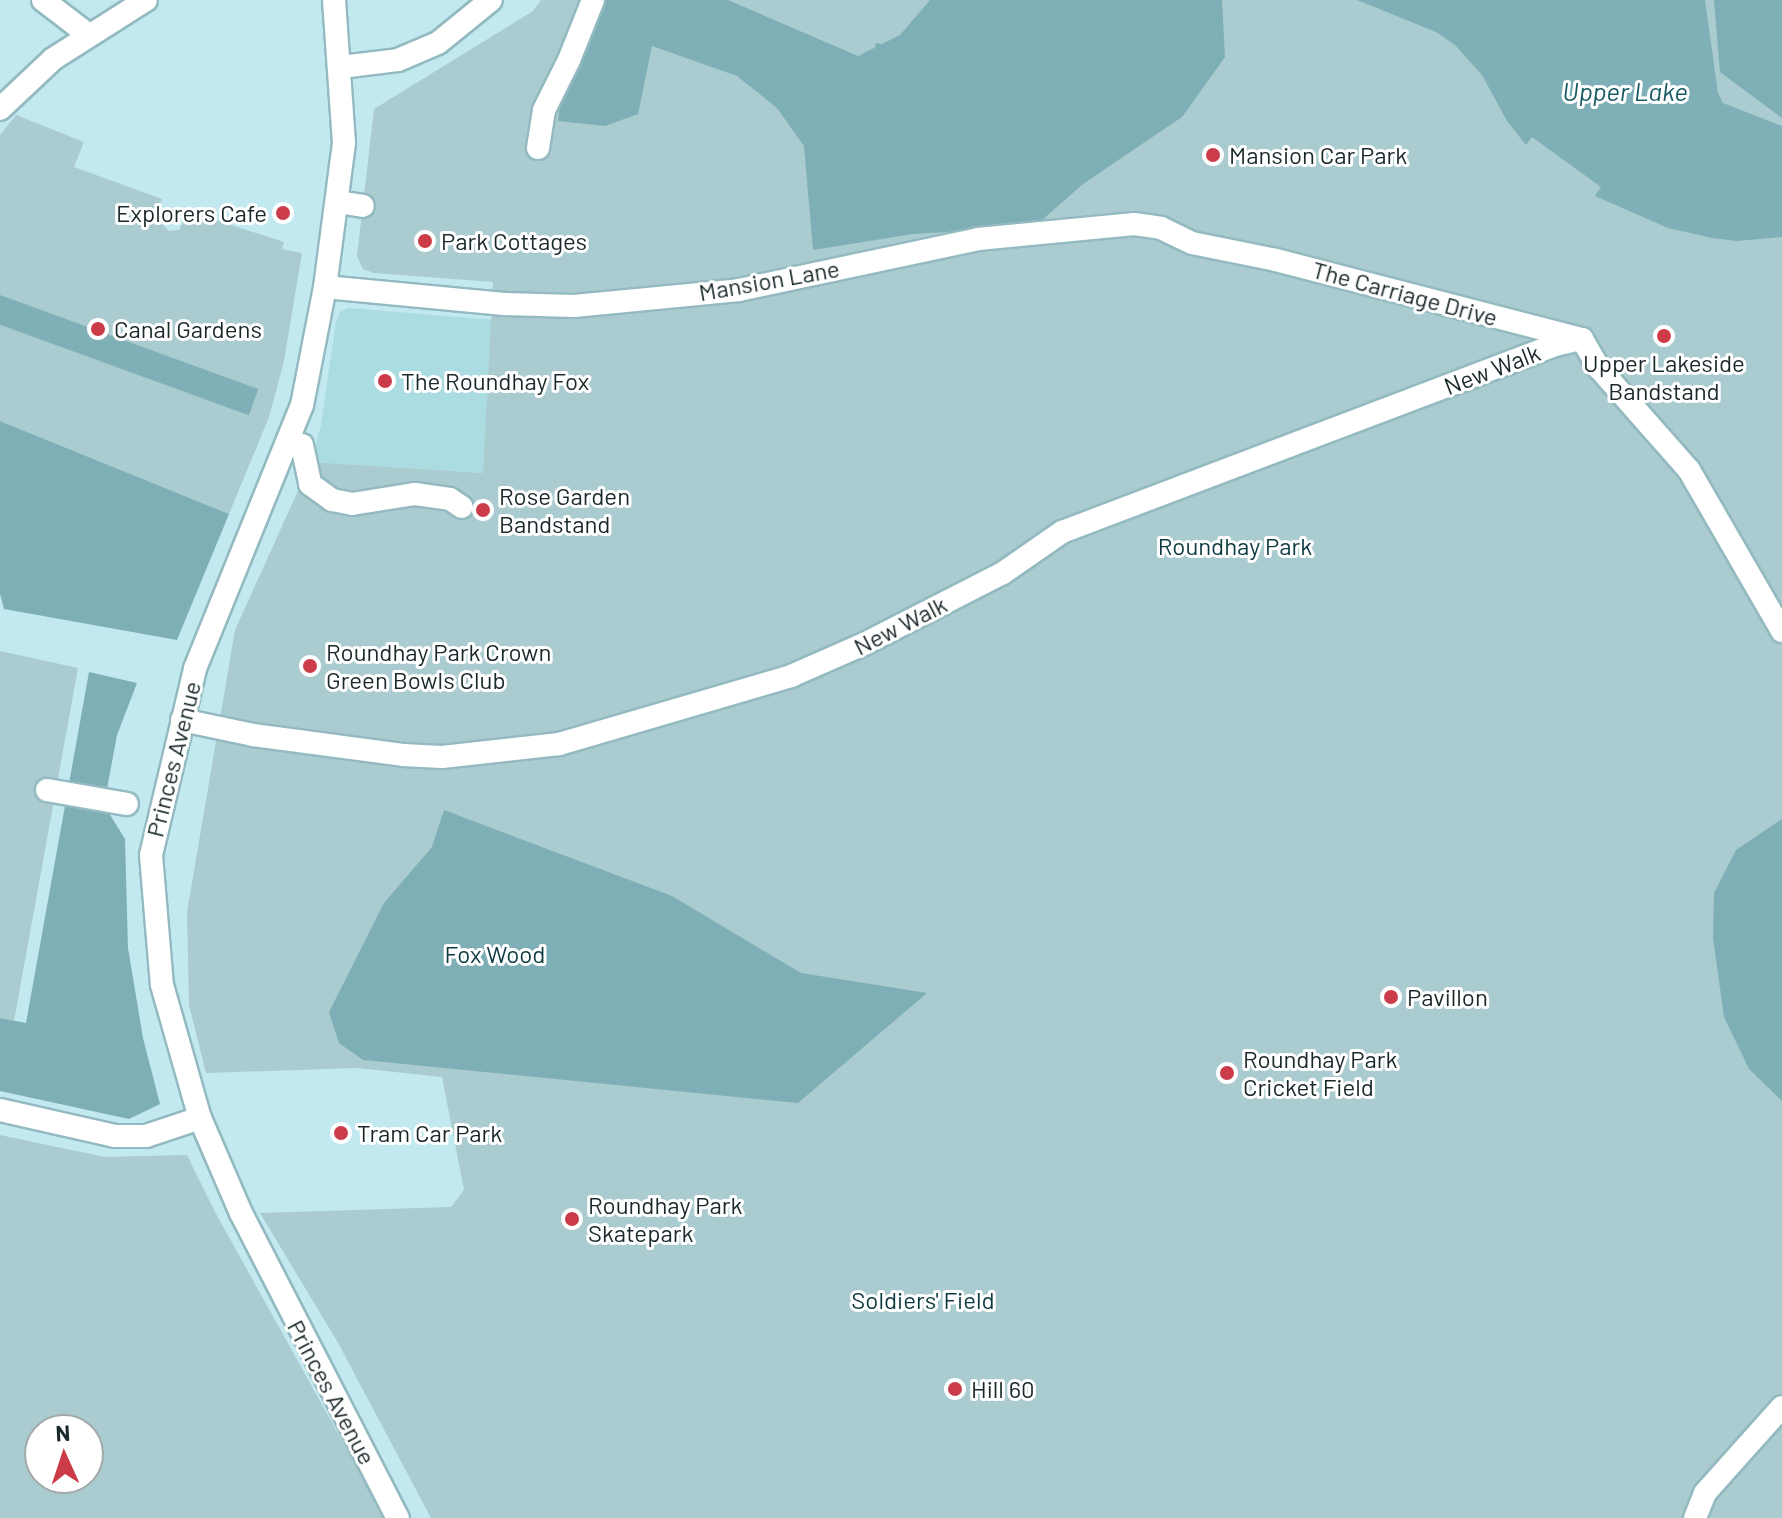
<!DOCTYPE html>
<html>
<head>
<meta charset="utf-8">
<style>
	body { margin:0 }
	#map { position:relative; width:1782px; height:1518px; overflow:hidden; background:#c1e9ef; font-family:Barlow,sans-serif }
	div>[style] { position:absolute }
	.built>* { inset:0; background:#abdce2 }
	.green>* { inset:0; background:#aacbcf }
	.forest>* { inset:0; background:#7fafb6 }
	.water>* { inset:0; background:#80b0b7; transform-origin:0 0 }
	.stream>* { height:5px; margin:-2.5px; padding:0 2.5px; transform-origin:2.5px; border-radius:2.5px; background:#80b0b7 }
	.roads { filter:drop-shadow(2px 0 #93bac0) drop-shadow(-2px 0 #93bac0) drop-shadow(0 2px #93bac0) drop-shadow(0 -2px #93bac0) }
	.minor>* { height:22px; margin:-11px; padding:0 11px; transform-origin:11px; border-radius:11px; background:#fff }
	.dots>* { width:22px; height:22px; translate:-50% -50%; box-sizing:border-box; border:4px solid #fff; border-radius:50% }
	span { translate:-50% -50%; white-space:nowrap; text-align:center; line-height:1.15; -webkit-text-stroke:6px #fff; paint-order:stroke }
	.poi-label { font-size:24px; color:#19282a }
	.left { translate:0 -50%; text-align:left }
	.right { translate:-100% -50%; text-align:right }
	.street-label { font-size:24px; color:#19282a }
	.park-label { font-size:24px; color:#0b3a40 }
	.water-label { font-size:26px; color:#185b63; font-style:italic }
	.north { position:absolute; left:24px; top:1414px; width:80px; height:80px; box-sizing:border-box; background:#fff; border:2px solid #a3a9aa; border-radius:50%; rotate:357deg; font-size:22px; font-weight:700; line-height:32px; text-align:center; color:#19282a }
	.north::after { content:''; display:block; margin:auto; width:28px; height:36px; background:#cc3c48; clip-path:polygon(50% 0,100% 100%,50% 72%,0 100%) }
</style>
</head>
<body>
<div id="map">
	<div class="built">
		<i style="clip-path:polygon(348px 308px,483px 319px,571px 322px,483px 473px,311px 462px,321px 425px,336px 322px,340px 312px)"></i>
	</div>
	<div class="green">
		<i style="clip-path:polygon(541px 0,1782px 0,1782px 1518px,431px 1518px,337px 1341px,260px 1213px,451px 1207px,464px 1190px,442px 1077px,357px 1068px,206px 1073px,189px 1005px,187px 912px,235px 630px,311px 462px,483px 473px,493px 282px,374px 273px,363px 269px,357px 256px,374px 109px,533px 11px)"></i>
		<i style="clip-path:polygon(16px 115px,84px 142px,74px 167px,162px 199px,160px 207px,165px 216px,162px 224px,169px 231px,179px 230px,184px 220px,187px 216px,193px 218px,194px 213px,284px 242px,282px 249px,302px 253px,284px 361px,269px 417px,229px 514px,0 421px,0 135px)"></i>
		<i style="clip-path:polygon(0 651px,78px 668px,14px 1021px,0 1018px)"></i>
		<i style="clip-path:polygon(evenodd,0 1135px,105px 1157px,187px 1155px,215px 1212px,385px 1518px,0 1518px,0 1135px,40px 1430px,88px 1430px,88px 1478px,40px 1478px,40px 1430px)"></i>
	</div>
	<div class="forest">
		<i style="clip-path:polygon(590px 0,728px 0,858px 56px,900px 35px,930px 0,1222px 0,1225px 57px,1182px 117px,1083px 184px,1034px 227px,913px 234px,813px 250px,804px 146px,777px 108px,737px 76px,652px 46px,638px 114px,605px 126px,558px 121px,569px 35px)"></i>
		<i style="clip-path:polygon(1714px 0,1782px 0,1782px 118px,1720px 72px)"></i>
		<i style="clip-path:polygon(0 421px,229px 514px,177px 640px,4px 609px,0 594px)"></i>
		<i style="clip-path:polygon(89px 672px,137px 683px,117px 735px,104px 805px,125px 839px,128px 948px,143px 1038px,160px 1104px,129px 1119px,0 1091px,0 1018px,26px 1023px)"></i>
		<i style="clip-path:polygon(444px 810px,672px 896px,801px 973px,927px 993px,798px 1103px,363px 1060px,339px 1043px,329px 1012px,384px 903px,432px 847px)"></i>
		<i style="clip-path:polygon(1782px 819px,1782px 1101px,1749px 1069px,1724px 1017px,1713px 938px,1714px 893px,1736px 850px)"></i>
	</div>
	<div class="water">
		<i style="clip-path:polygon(1357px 0,1705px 0,1718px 93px,1723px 103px,1782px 126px,1782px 237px,1737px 241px,1712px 238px,1668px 228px,1595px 196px,1601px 187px,1532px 137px,1526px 145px,1507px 121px,1482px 75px,1455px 45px,1436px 32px)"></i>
		<i style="left:0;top:295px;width:275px;height:28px;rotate:20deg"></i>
	</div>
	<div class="stream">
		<i style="left:1075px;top:24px;width:66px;rotate:-21.5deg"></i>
		<i style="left:877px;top:45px;width:70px;rotate:20deg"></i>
		<i style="left:943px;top:69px;width:111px;rotate:-20.1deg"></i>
		<i style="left:366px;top:998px;width:33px;rotate:-11deg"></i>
		<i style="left:398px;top:992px;width:36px;rotate:8deg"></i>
		<i style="left:434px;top:997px;width:17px;rotate:-13deg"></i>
		<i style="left:451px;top:993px;width:29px;rotate:-34deg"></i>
		<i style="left:475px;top:977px;width:28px;rotate:-48deg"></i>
		<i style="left:494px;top:956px;width:27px;rotate:-27deg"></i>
		<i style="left:518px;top:944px;width:13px"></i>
		<i style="left:531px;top:944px;width:30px;rotate:40deg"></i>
		<i style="left:554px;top:963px;width:43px;rotate:-10.8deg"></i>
		<i style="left:596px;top:955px;width:104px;rotate:16.2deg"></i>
		<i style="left:696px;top:984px;width:37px;rotate:3deg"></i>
		<i style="left:369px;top:1011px;width:30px;rotate:2deg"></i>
		<i style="left:399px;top:1012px;width:29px;rotate:-31deg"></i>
		<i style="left:0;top:1045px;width:77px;rotate:-7.5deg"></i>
	</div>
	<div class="roads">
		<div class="minor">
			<i style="left:43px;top:0;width:58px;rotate:37.3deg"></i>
			<i style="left:334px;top:0;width:143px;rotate:86deg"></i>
			<i style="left:344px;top:143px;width:145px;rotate:97.5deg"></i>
			<i style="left:325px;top:287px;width:120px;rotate:101deg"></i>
			<i style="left:302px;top:405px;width:285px;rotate:112.1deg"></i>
			<i style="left:195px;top:669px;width:191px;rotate:103.3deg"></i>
			<i style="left:151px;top:855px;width:130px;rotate:85.2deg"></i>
			<i style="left:162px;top:985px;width:138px;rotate:74.1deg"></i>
			<i style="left:200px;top:1118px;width:103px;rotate:66.7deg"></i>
			<i style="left:241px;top:1213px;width:343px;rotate:62.8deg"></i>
			<i style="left:341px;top:67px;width:57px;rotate:-7deg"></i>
			<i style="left:398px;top:60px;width:43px;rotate:-23deg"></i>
			<i style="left:438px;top:43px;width:68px;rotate:-39.1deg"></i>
			<i style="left:0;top:109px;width:73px;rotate:-43.3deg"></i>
			<i style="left:53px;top:59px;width:110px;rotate:-32.4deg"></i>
			<i style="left:538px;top:148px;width:38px;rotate:-81deg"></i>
			<i style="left:544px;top:110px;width:56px;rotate:-63.4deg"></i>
			<i style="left:569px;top:60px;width:65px;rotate:-68.2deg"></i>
			<i style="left:338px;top:202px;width:25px;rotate:9deg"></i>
			<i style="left:325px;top:287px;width:180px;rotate:5.4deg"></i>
			<i style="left:504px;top:304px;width:70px;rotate:1.6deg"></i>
			<i style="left:574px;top:306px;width:166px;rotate:-5.5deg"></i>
			<i style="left:739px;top:290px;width:244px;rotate:-12deg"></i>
			<i style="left:978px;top:239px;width:157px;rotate:-5.5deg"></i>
			<i style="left:1134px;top:224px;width:27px;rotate:8deg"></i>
			<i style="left:1161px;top:228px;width:34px;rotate:26deg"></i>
			<i style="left:1192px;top:243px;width:86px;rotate:11.4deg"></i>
			<i style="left:1276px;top:260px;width:316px;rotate:14.5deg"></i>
			<i style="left:1582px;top:339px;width:34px;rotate:60deg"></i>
			<i style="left:1599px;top:368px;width:136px;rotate:48.6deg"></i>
			<i style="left:1689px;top:470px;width:186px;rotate:60deg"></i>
			<i style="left:302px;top:445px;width:40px;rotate:78deg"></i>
			<i style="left:310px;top:484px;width:27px;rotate:36deg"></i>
			<i style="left:332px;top:500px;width:20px;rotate:11deg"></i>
			<i style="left:352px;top:504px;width:64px;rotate:-9deg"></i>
			<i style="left:415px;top:494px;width:35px;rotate:8deg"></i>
			<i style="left:450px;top:499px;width:14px;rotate:34deg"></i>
			<i style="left:182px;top:720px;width:73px;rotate:11.9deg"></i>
			<i style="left:253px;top:735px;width:151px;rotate:7.6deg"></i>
			<i style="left:403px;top:755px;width:39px;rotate:3deg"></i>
			<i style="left:442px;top:757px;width:118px;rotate:-6.3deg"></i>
			<i style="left:559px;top:744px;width:242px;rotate:-16.3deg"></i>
			<i style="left:791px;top:676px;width:80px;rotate:-23.7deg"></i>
			<i style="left:864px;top:644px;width:156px;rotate:-27.1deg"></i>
			<i style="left:1003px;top:573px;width:72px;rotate:-34.8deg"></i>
			<i style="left:1062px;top:532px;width:527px;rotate:-20.77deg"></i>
			<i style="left:1555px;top:345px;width:23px;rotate:-13deg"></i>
			<i style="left:47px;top:790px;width:81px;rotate:9.9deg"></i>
			<i style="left:0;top:1110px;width:118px;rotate:12.7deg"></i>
			<i style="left:115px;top:1136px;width:31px"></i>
			<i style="left:146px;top:1136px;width:57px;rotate:-18.4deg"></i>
			<i style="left:1695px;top:1518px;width:27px;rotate:-68deg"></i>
			<i style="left:1705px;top:1493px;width:115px;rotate:-48.2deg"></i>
		</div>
	</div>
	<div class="dots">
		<i style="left:1213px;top:155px;background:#cc3c48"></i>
		<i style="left:283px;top:213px;background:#cc3c48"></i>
		<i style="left:425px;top:241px;background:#cc3c48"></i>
		<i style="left:98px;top:329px;background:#cc3c48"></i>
		<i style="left:1664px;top:336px;background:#cc3c48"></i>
		<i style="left:385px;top:381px;background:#cc3c48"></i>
		<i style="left:483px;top:510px;background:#cc3c48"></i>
		<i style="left:310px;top:666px;background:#cc3c48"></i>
		<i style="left:1391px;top:997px;background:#cc3c48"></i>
		<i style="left:1227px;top:1073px;background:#cc3c48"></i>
		<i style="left:341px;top:1133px;background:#cc3c48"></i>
		<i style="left:572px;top:1219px;background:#cc3c48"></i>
		<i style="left:955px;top:1389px;background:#cc3c48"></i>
	</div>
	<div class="poi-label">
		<span class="left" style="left:1229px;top:155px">Mansion Car Park</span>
		<span class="right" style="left:267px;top:213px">Explorers Cafe</span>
		<span class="left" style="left:441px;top:241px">Park Cottages</span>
		<span class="left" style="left:114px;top:329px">Canal Gardens</span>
		<span style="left:1664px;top:377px">Upper Lakeside<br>Bandstand</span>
		<span class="left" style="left:401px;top:381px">The Roundhay Fox</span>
		<span class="left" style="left:499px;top:510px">Rose Garden<br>Bandstand</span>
		<span class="left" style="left:326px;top:666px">Roundhay Park Crown<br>Green Bowls Club</span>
		<span class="left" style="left:1407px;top:997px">Pavillon</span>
		<span class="left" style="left:1243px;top:1073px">Roundhay Park<br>Cricket Field</span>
		<span class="left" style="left:357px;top:1133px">Tram Car Park</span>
		<span class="left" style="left:588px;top:1219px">Roundhay Park<br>Skatepark</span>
		<span class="left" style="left:971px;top:1389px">Hill 60</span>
	</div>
	<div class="street-label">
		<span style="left:769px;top:280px;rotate:-10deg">Mansion Lane</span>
		<span style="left:1405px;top:293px;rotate:15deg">The Carriage Drive</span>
		<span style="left:1492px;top:369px;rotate:-21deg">New Walk</span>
		<span style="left:900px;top:625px;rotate:-27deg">New Walk</span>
		<span style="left:173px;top:759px;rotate:-76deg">Princes Avenue</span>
		<span style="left:332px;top:1392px;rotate:62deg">Princes Avenue</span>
	</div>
	<div class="park-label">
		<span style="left:1235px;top:546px">Roundhay Park</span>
		<span style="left:495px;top:954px">Fox Wood</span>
		<span style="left:923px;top:1300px">Soldiers' Field</span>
	</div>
	<div class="water-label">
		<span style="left:1625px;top:91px">Upper Lake</span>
	</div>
	<div class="north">N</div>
</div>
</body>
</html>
